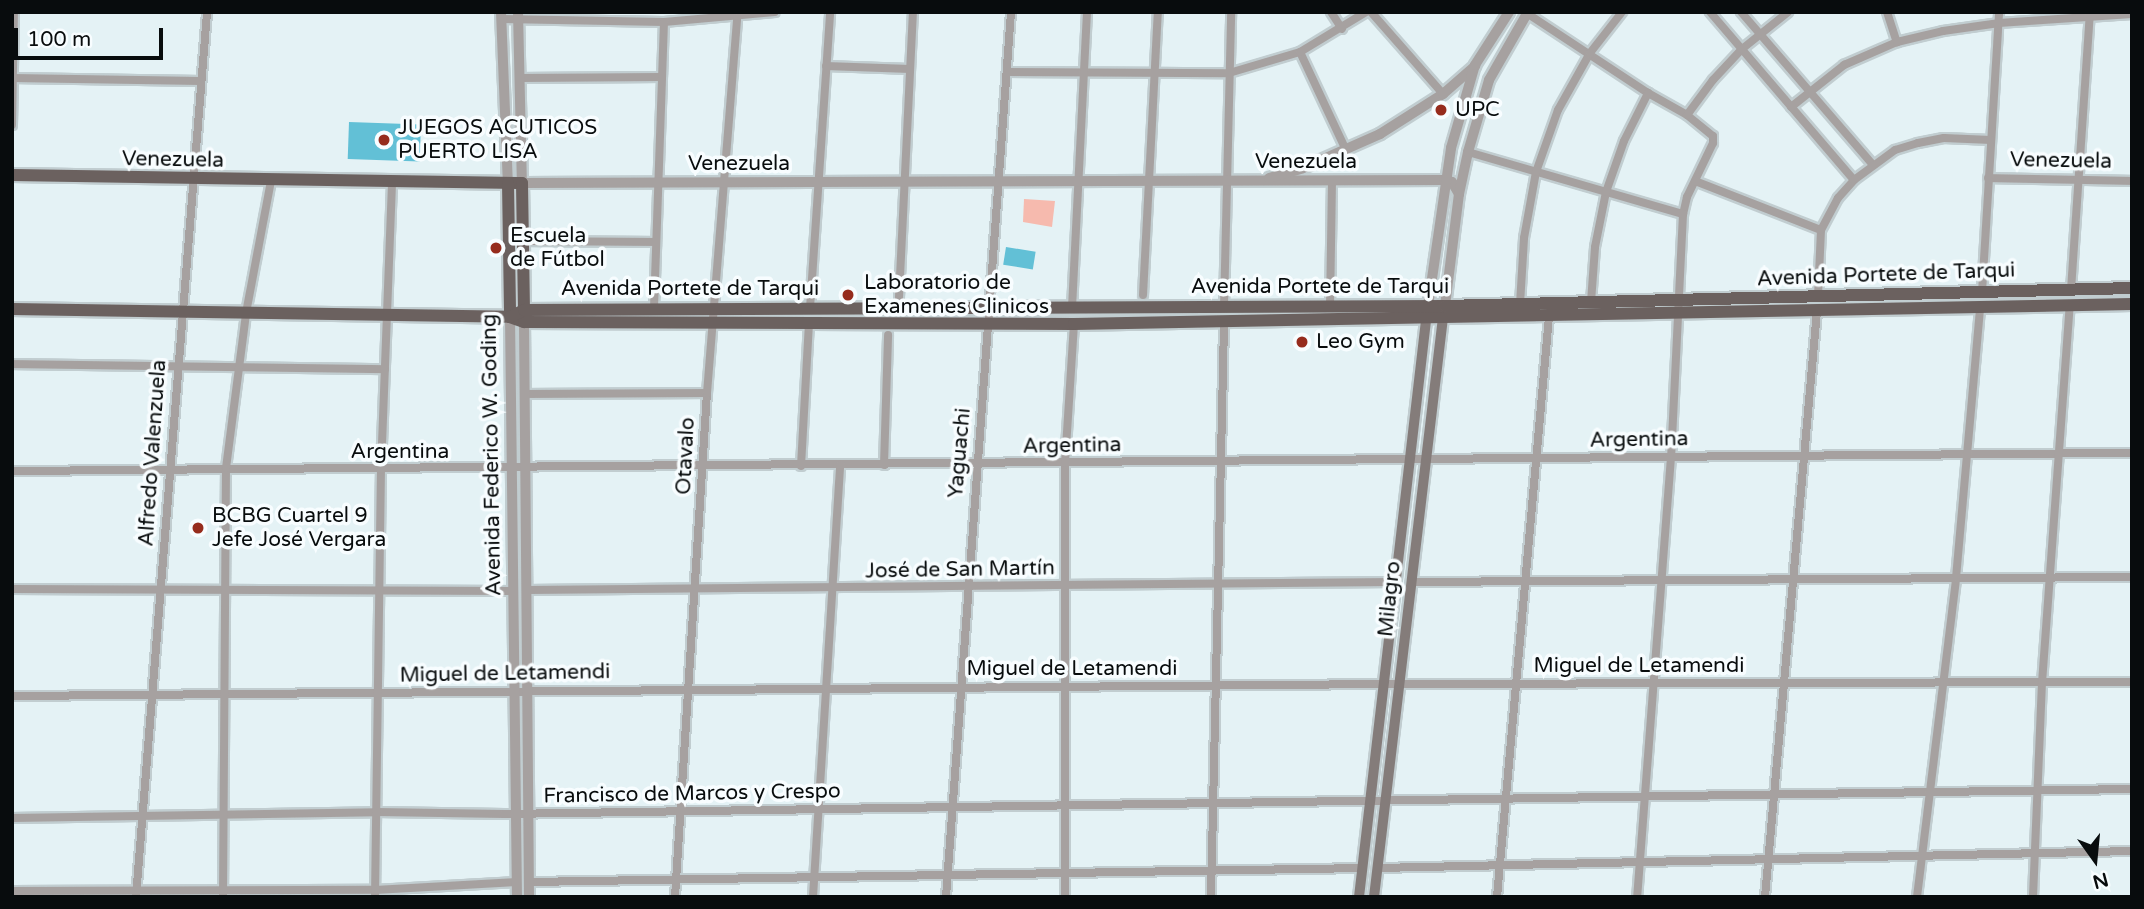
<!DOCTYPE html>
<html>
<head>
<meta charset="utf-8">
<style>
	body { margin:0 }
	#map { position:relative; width:2144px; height:909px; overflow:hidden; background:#e4f2f5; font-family:"Varela Round",sans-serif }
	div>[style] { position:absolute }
	.green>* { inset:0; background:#f6baae }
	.water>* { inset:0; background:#62c0d6; transform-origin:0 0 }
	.roads { filter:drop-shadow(2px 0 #c1cdd0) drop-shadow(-2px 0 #c1cdd0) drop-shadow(0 2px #c1cdd0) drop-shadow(0 -2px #c1cdd0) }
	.minor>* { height:8px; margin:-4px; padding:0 4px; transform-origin:4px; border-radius:4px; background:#a6a1a0 }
	.tertiary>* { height:10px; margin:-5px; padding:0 5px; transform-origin:5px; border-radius:5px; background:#a6a1a0 }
	.secondary>* { height:10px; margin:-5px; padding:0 5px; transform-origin:5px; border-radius:5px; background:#847c7a }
	.primary>* { height:12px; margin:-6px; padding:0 6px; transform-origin:6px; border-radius:6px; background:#6b615f }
	.dots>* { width:19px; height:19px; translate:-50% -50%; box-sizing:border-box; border:4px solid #f8fdff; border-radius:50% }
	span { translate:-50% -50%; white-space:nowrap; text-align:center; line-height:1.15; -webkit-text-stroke:7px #f8fdff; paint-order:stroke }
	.poi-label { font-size:21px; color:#080c0d }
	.left { translate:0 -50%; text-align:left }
	.street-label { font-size:21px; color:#080c0d }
	.frame { position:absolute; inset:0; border:14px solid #080c0d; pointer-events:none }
	.north { position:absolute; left:2060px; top:825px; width:70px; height:70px; -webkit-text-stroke:5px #f8fdff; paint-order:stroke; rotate:165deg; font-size:19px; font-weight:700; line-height:28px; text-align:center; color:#080c0d }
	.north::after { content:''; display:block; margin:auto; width:24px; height:32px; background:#080c0d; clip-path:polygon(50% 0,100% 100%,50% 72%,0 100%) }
	.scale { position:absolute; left:14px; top:28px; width:149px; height:32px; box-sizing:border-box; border:4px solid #080c0d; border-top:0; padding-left:9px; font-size:21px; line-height:24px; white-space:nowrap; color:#080c0d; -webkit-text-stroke:5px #f8fdff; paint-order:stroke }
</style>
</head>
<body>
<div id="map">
	<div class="green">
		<i style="clip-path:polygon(1024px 199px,1055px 201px,1052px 227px,1023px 222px)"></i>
	</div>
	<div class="water">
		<i style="left:349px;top:122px;width:72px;height:37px;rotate:2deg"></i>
		<i style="left:1006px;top:247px;width:30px;height:18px;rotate:9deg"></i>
	</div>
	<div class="roads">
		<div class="minor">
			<i style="left:1331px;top:12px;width:20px;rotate:57deg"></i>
			<i style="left:1371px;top:12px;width:109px;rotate:48.7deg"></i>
			<i style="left:1525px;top:12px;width:147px;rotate:33.4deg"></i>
			<i style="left:1648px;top:93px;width:45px;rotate:29.4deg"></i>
			<i style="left:1687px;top:115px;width:33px;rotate:39deg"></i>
			<i style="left:1713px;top:136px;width:7px;rotate:90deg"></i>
			<i style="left:1713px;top:143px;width:60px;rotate:115.7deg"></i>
			<i style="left:1687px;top:197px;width:17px;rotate:103deg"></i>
			<i style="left:1683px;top:214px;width:243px;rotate:92.8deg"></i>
			<i style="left:1671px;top:457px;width:441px;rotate:94.4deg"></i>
			<i style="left:1710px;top:12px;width:221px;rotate:49.4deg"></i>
			<i style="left:1741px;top:12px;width:201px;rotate:49.2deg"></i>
			<i style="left:1887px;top:12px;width:32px;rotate:72deg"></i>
			<i style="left:502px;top:19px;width:162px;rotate:1.1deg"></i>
			<i style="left:664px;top:22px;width:111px;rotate:-5.1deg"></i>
			<i style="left:1300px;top:52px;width:108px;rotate:64.9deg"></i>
			<i style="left:826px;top:66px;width:84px;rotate:2deg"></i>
			<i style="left:1007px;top:72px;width:222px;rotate:0.3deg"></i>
			<i style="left:1229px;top:73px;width:74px;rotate:-16.5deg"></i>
			<i style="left:1300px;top:52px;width:77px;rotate:-31.2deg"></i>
			<i style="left:12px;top:78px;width:189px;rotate:0.9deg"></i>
			<i style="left:519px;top:78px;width:143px;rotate:-0.4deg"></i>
			<i style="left:1791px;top:107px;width:68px;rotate:-38.4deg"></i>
			<i style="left:1844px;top:65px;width:58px;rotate:-23.5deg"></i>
			<i style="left:1897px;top:42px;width:47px;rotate:-13.4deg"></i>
			<i style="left:1943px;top:31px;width:57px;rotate:-8.1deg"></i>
			<i style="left:1999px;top:23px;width:133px;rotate:-3.9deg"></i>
			<i style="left:1687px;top:115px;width:44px;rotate:-53.4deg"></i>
			<i style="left:1713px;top:80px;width:42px;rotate:-46.9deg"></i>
			<i style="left:1742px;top:49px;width:59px;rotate:-38.8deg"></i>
			<i style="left:12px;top:125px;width:113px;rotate:-89deg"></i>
			<i style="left:1468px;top:152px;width:224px;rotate:16.1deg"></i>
			<i style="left:1988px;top:178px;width:144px;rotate:1.2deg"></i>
			<i style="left:1695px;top:181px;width:135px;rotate:21.3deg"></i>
			<i style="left:523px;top:241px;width:133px;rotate:0.4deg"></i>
			<i style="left:2071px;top:290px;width:279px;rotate:-86.1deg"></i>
			<i style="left:1982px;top:292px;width:281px;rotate:-86.5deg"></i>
			<i style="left:1143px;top:295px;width:283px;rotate:-87deg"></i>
			<i style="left:1818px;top:296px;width:66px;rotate:-87.4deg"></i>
			<i style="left:1821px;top:230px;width:36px;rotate:-62deg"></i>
			<i style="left:1838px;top:198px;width:24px;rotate:-48deg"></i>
			<i style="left:1854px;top:180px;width:51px;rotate:-36.2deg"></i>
			<i style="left:1895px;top:150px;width:24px;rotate:-17deg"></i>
			<i style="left:1918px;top:143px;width:26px;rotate:-11deg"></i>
			<i style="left:1944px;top:138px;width:47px;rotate:2.4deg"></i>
			<i style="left:899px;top:297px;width:285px;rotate:-87.2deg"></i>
			<i style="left:1591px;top:302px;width:55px;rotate:-85.8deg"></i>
			<i style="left:1595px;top:247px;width:56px;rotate:-78.7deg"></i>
			<i style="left:1606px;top:192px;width:54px;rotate:-70.6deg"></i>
			<i style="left:1624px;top:141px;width:54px;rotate:-63.4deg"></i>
			<i style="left:1520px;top:304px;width:66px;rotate:-86.5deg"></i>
			<i style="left:1524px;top:238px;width:67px;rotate:-79.7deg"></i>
			<i style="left:1536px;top:172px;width:66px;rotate:-70.5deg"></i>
			<i style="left:1558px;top:110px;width:65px;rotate:-60.7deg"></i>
			<i style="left:1590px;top:53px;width:52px;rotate:-52deg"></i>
			<i style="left:1224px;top:307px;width:295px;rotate:-88.6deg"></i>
			<i style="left:654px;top:308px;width:286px;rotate:-88deg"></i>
			<i style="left:810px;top:308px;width:297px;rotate:-86.1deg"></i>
			<i style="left:1072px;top:308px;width:296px;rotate:-87.1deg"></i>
			<i style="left:1330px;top:308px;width:127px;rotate:-89.1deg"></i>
			<i style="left:12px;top:364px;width:373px;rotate:0.8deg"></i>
			<i style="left:526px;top:394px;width:181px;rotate:-0.3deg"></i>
			<i style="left:884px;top:465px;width:130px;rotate:-88.2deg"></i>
			<i style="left:801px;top:466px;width:144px;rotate:-86.8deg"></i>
			<i style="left:12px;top:471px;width:2120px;rotate:-0.49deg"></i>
			<i style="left:1411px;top:582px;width:721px;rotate:-0.4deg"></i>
			<i style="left:12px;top:589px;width:501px;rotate:0.23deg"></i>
			<i style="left:527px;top:590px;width:867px;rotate:-0.53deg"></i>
			<i style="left:12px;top:696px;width:1388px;rotate:-0.5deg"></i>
			<i style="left:1400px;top:684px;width:732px;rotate:-0.16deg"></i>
			<i style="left:12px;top:818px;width:365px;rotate:-0.9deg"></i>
			<i style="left:377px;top:812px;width:127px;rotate:0.9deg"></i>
			<i style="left:504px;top:814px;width:1628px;rotate:-0.88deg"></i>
			<i style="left:1378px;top:868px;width:754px;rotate:-1.29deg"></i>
			<i style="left:529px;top:882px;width:833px;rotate:-0.96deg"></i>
			<i style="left:12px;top:891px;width:363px;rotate:-0.2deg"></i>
			<i style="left:375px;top:890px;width:142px;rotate:-3.2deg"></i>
			<i style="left:136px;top:897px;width:888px;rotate:-85.41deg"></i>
			<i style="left:223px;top:897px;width:429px;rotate:-89.6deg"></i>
			<i style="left:226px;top:468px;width:156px;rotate:-82.6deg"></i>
			<i style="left:246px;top:313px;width:134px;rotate:-79.3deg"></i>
			<i style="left:375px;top:897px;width:427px;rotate:-89.2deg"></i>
			<i style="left:381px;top:470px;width:288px;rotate:-87.8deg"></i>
			<i style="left:675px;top:897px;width:505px;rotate:-86.37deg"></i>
			<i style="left:707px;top:393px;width:377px;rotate:-85.4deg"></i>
			<i style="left:813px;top:897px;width:433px;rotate:-86.4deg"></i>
			<i style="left:946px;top:897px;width:887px;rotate:-85.8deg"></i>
			<i style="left:1065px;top:897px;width:434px;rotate:-90deg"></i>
			<i style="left:1065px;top:463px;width:139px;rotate:-86.3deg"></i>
			<i style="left:1211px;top:897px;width:574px;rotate:-88.7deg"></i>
			<i style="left:1497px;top:897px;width:582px;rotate:-84.88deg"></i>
			<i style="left:1765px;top:897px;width:588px;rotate:-84.93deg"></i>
			<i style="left:1917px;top:897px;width:321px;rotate:-83deg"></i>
			<i style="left:1956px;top:578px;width:271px;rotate:-84.9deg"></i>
			<i style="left:2033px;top:897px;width:214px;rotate:-87.6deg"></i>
			<i style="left:2042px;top:683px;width:378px;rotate:-85.8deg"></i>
		</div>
		<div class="tertiary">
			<i style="left:501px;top:12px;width:171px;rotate:87.7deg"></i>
			<i style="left:518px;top:12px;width:171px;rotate:88.7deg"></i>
			<i style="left:522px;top:183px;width:922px;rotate:-0.19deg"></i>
			<i style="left:1444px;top:180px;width:8px;rotate:14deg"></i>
			<i style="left:1452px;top:182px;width:14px;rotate:60deg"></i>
			<i style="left:1269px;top:178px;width:35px;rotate:-16deg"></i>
			<i style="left:1303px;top:168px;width:84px;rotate:-23.8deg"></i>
			<i style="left:1380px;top:134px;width:75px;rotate:-32.4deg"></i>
			<i style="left:1443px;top:94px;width:43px;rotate:-41.2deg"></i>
			<i style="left:1428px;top:306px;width:160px;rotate:-81.7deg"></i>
			<i style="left:1451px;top:148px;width:86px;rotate:-73.9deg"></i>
			<i style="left:1475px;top:65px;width:63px;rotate:-57.3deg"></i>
			<i style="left:1445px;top:306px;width:113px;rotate:-82.9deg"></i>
			<i style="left:1459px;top:194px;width:43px;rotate:-77.9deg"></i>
			<i style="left:1468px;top:152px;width:75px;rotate:-73.7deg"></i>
			<i style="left:1489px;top:80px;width:78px;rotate:-60.2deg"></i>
			<i style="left:510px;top:317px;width:580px;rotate:89.31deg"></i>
			<i style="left:524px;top:322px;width:575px;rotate:89.5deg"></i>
		</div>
		<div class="secondary">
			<i style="left:1359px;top:897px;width:589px;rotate:-83.37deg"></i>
			<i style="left:1374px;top:897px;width:592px;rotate:-83.21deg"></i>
		</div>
		<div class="primary">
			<i style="left:12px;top:175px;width:510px;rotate:0.9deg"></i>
			<i style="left:522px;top:183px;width:134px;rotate:89.1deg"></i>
			<i style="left:508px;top:183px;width:134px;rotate:89.1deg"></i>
			<i style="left:12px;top:309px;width:498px;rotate:0.9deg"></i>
			<i style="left:510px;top:317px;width:15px;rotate:20deg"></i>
			<i style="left:524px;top:322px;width:550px;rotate:0.21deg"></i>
			<i style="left:1074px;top:324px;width:1058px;rotate:-1.08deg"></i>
			<i style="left:510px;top:317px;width:16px;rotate:-27deg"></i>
			<i style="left:524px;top:310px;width:921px;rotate:-0.25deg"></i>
			<i style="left:1445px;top:306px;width:687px;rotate:-1.5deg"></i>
		</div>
	</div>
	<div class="dots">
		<i style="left:1441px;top:110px;background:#962c1d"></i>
		<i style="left:384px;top:140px;background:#962c1d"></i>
		<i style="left:496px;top:248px;background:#962c1d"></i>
		<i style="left:848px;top:295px;background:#962c1d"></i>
		<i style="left:1302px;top:342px;background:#962c1d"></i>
		<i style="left:198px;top:528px;background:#962c1d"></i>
	</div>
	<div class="poi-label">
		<span class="left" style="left:1455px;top:110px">UPC</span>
		<span class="left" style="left:398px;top:140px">JUEGOS ACUTICOS<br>PUERTO LISA</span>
		<span class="left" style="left:510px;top:248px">Escuela<br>de Fútbol</span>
		<span class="left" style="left:864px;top:295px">Laboratorio de<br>Examenes Clinicos</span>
		<span class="left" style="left:1316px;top:342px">Leo Gym</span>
		<span class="left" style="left:212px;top:528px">BCBG Cuartel 9<br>Jefe José Vergara</span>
	</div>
	<div class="street-label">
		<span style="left:173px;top:160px;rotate:1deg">Venezuela</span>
		<span style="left:2061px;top:161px;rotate:1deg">Venezuela</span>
		<span style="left:1306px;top:162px">Venezuela</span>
		<span style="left:739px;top:164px">Venezuela</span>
		<span style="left:1886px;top:275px;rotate:-2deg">Avenida Portete de Tarqui</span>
		<span style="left:1320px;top:287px">Avenida Portete de Tarqui</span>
		<span style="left:690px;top:289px">Avenida Portete de Tarqui</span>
		<span style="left:1639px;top:440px;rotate:-1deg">Argentina</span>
		<span style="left:1072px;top:446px;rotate:-1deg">Argentina</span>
		<span style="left:400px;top:452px">Argentina</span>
		<span style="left:153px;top:453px;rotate:-86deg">Alfredo Valenzuela</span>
		<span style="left:960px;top:453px;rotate:-85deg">Yaguachi</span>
		<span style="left:492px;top:455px;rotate:-91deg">Avenida Federico W. Goding</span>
		<span style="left:686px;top:456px;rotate:-87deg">Otavalo</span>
		<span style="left:960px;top:570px;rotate:-1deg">José de San Martín</span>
		<span style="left:1390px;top:599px;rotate:-84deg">Milagro</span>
		<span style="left:1639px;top:666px">Miguel de Letamendi</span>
		<span style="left:1072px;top:669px">Miguel de Letamendi</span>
		<span style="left:505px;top:674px;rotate:-1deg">Miguel de Letamendi</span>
		<span style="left:692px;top:794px;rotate:-1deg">Francisco de Marcos y Crespo</span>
	</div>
	<div class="frame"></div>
	<div class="north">N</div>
	<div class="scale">100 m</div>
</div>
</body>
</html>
